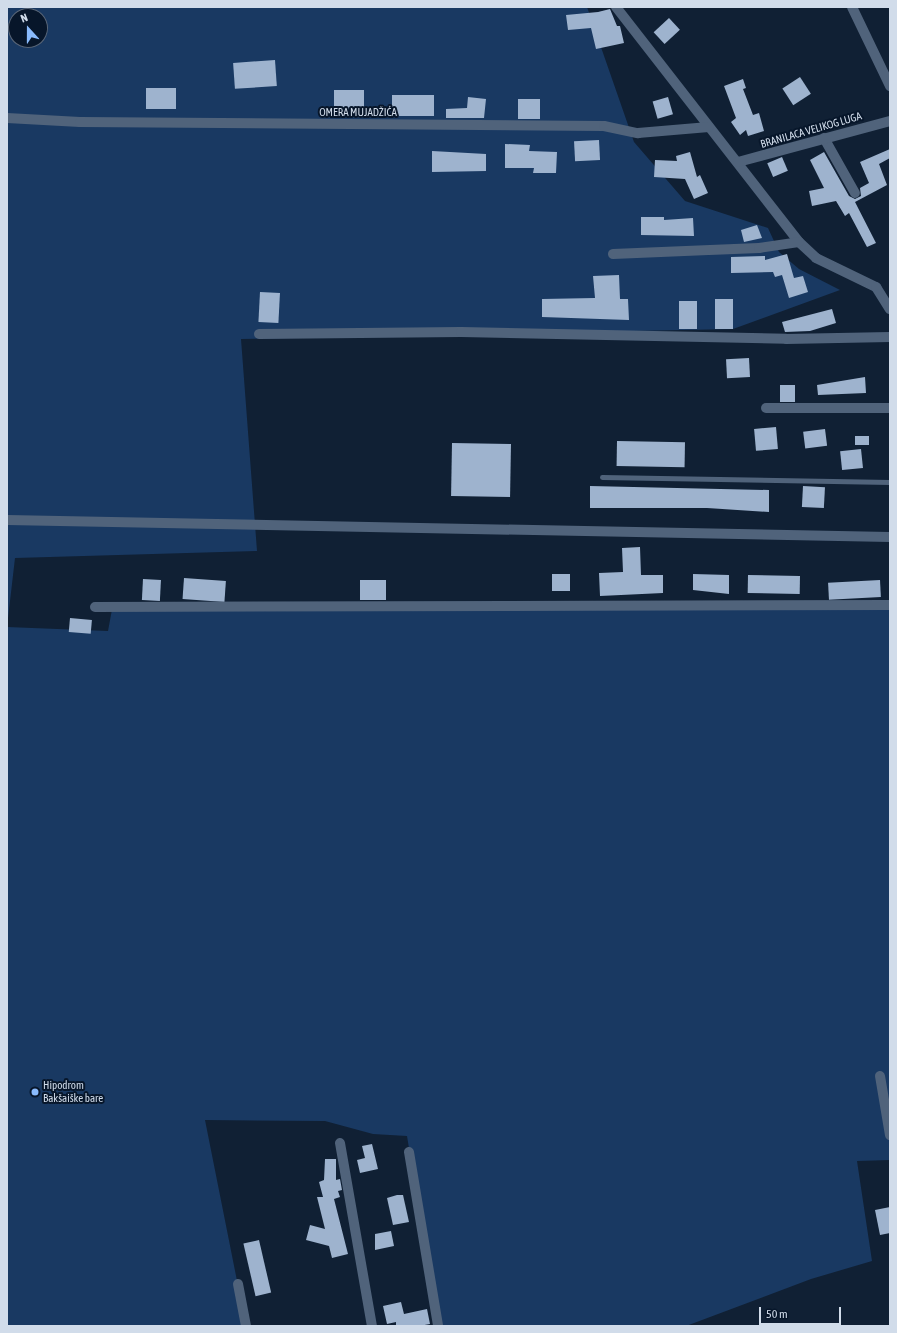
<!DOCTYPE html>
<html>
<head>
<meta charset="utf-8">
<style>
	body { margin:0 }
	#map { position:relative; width:897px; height:1333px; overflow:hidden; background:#102034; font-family:"Asap Condensed",sans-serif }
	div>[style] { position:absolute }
	.green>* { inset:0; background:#193962 }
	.building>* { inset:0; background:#9eb3ce; transform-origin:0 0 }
	.service>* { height:5px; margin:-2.5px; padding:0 2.5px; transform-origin:2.5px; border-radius:2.5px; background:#50637b }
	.minor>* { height:10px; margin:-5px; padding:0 5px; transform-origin:5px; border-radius:5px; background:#50637b }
	.dots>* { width:11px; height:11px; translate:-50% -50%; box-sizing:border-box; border:2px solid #07162a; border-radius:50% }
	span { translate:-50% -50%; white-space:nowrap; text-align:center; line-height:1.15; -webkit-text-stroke:4px #07162a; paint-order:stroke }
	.street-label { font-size:11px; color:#d1dcea }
	.poi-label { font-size:11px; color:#d1dcea }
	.left { translate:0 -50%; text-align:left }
	.frame { position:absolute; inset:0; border:8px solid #d1dcea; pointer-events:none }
	.north { position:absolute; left:8px; top:8px; width:40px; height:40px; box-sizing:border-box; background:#07162a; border:1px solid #586577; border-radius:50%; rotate:339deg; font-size:11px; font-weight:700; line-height:16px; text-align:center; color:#d1dcea }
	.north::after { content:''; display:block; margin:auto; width:14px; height:18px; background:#89bafc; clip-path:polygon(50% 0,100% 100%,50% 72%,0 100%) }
	.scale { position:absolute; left:759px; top:1307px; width:82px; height:18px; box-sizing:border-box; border:2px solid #d1dcea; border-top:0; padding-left:5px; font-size:12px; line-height:14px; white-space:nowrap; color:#d1dcea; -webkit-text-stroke:3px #07162a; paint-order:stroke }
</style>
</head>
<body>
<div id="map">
	<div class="green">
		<i style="clip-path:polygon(evenodd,7px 7px,587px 7px,634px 142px,685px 201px,768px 228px,779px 252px,799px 269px,840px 290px,733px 329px,241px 339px,257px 551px,15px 558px,7px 627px,108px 631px,113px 604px,890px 606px,890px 1160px,857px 1161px,872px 1261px,811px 1279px,686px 1326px,438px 1326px,407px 1136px,373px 1134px,325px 1121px,205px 1120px,246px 1326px,7px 1326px,7px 7px,16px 16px,40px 16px,40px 40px,16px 40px,16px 16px)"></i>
	</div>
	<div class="building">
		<i style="clip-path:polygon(610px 9px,617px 26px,620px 26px,624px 43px,596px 49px,591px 28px,568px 30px,566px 15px,598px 12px)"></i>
		<i style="left:669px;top:18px;width:16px;height:21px;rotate:47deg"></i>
		<i style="left:275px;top:60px;width:26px;height:42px;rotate:86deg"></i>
		<i style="left:800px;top:77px;width:20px;height:21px;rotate:57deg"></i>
		<i style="clip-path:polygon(743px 79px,746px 88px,743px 89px,753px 115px,759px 113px,764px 131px,748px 136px,746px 130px,740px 135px,731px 122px,736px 118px,724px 86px)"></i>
		<i style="left:146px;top:88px;width:30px;height:21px"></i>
		<i style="left:334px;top:90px;width:30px;height:22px"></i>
		<i style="left:434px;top:95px;width:21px;height:42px;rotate:90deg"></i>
		<i style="clip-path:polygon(468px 97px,486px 99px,484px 118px,446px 118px,446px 109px,467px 108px)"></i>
		<i style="left:668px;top:97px;width:18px;height:16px;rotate:74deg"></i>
		<i style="left:540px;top:99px;width:20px;height:22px;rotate:90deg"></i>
		<i style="left:599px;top:140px;width:20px;height:25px;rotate:87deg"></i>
		<i style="clip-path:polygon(505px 144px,530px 145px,529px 151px,557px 152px,556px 173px,533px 173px,534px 168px,505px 168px)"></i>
		<i style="clip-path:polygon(890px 149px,890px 158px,879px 164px,887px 185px,855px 202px,876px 243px,867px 247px,849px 213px,845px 216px,836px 201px,812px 206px,809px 191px,824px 188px,810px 160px,824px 152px,849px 196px,855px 199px,861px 196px,860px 188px,869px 183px,860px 162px)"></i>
		<i style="clip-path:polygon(432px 151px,486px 154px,486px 171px,432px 172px)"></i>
		<i style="clip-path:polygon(690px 152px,697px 177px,700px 175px,708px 193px,694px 199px,685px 179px,654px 177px,655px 160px,677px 161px,676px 156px)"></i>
		<i style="left:782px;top:157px;width:15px;height:16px;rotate:67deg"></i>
		<i style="clip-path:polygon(641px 217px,664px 217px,664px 220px,693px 218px,694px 236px,641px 235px)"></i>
		<i style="clip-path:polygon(757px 225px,762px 238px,744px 242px,741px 230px)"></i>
		<i style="clip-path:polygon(787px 254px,794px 278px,803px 276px,808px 292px,789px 298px,782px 275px,775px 277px,773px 272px,731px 273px,731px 257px,765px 256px,765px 260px)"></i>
		<i style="clip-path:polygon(619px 275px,620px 299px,628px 299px,629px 320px,542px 317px,542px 299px,595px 298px,593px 276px)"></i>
		<i style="left:260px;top:292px;width:20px;height:30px;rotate:3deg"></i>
		<i style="left:715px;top:299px;width:18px;height:30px"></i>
		<i style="left:679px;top:301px;width:18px;height:28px"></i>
		<i style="clip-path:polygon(832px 309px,836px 323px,810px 331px,785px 332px,782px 322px)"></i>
		<i style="left:749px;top:358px;width:19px;height:23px;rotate:87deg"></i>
		<i style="clip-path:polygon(865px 377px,866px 393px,818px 395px,817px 385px)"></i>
		<i style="left:780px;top:385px;width:15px;height:17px"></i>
		<i style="left:776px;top:427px;width:22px;height:22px;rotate:85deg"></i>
		<i style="left:825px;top:429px;width:17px;height:22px;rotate:83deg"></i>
		<i style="left:855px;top:436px;width:14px;height:9px"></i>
		<i style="left:617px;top:441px;width:68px;height:25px;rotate:1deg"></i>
		<i style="left:452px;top:443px;width:59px;height:53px;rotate:1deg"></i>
		<i style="left:861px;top:449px;width:19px;height:21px;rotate:84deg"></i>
		<i style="clip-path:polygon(590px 486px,769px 490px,769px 512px,707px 508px,590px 508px)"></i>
		<i style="left:803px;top:486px;width:22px;height:21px;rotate:3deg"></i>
		<i style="clip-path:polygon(640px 547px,641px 575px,663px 575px,663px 593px,600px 596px,599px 573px,623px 572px,622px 548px)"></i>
		<i style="left:552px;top:574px;width:18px;height:17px"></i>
		<i style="clip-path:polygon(693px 574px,729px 575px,729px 594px,693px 590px)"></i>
		<i style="left:748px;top:575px;width:52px;height:18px;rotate:1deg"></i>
		<i style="left:184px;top:578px;width:42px;height:21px;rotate:4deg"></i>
		<i style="left:143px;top:579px;width:18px;height:21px;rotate:3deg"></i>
		<i style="left:360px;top:580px;width:26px;height:20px"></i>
		<i style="left:880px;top:580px;width:17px;height:52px;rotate:87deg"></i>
		<i style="left:70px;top:618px;width:22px;height:14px;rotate:5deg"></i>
		<i style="clip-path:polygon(372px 1144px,378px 1169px,360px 1173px,357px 1160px,365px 1158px,362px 1146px)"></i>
		<i style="clip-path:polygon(325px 1159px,336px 1159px,336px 1180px,340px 1179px,342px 1190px,338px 1191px,340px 1197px,334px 1199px,348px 1254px,332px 1258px,329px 1246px,306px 1240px,310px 1225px,325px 1229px,317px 1197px,323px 1197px,319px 1182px,324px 1180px)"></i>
		<i style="clip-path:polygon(397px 1195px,403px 1195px,409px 1222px,393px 1225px,387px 1198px)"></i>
		<i style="clip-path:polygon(890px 1207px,890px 1233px,880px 1235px,875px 1210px)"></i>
		<i style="clip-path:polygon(391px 1231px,394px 1246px,375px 1250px,375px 1234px)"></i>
		<i style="left:259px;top:1240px;width:54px;height:16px;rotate:77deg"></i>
		<i style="clip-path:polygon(401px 1302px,404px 1314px,427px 1309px,430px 1324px,419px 1326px,396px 1326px,396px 1322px,387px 1324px,383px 1306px)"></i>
	</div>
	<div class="service">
		<i style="left:602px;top:477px;width:288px;rotate:1deg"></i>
	</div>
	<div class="minor">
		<i style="left:616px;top:7px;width:298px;rotate:52.1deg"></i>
		<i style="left:799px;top:242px;width:23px;rotate:43deg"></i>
		<i style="left:816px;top:258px;width:67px;rotate:25.8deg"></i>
		<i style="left:876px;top:287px;width:26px;rotate:58deg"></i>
		<i style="left:852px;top:7px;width:88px;rotate:64.3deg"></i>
		<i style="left:7px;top:118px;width:73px;rotate:3.1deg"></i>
		<i style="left:80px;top:122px;width:524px;rotate:0.44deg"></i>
		<i style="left:604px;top:126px;width:35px;rotate:12deg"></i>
		<i style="left:638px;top:133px;width:71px;rotate:-4.8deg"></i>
		<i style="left:824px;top:138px;width:63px;rotate:60.6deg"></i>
		<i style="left:738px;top:162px;width:157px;rotate:-15.1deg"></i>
		<i style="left:613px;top:254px;width:146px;rotate:-2.4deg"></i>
		<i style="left:759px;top:248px;width:40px;rotate:-8.5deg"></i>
		<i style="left:259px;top:334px;width:202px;rotate:-0.6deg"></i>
		<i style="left:461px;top:332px;width:325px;rotate:1.2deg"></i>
		<i style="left:786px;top:339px;width:104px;rotate:-1.1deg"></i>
		<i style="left:766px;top:408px;width:124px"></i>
		<i style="left:7px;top:520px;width:883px;rotate:1.1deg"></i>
		<i style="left:95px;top:607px;width:795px;rotate:-0.14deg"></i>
		<i style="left:880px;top:1076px;width:60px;rotate:80.4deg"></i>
		<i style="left:340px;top:1143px;width:186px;rotate:80.1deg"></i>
		<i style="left:409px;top:1152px;width:176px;rotate:80.5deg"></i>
		<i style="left:238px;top:1284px;width:43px;rotate:79.2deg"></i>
	</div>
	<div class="dots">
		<i style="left:35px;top:1092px;background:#89bafc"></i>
	</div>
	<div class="street-label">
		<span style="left:358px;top:112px">OMERA MUJADŽIĆA</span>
		<span style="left:811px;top:130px;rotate:-16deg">BRANILACA VELIKOG LUGA</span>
	</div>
	<div class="poi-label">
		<span class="left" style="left:43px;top:1092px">Hipodrom<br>Bakšaiške bare</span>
	</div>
	<div class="frame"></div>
	<div class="north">N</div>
	<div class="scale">50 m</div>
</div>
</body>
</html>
